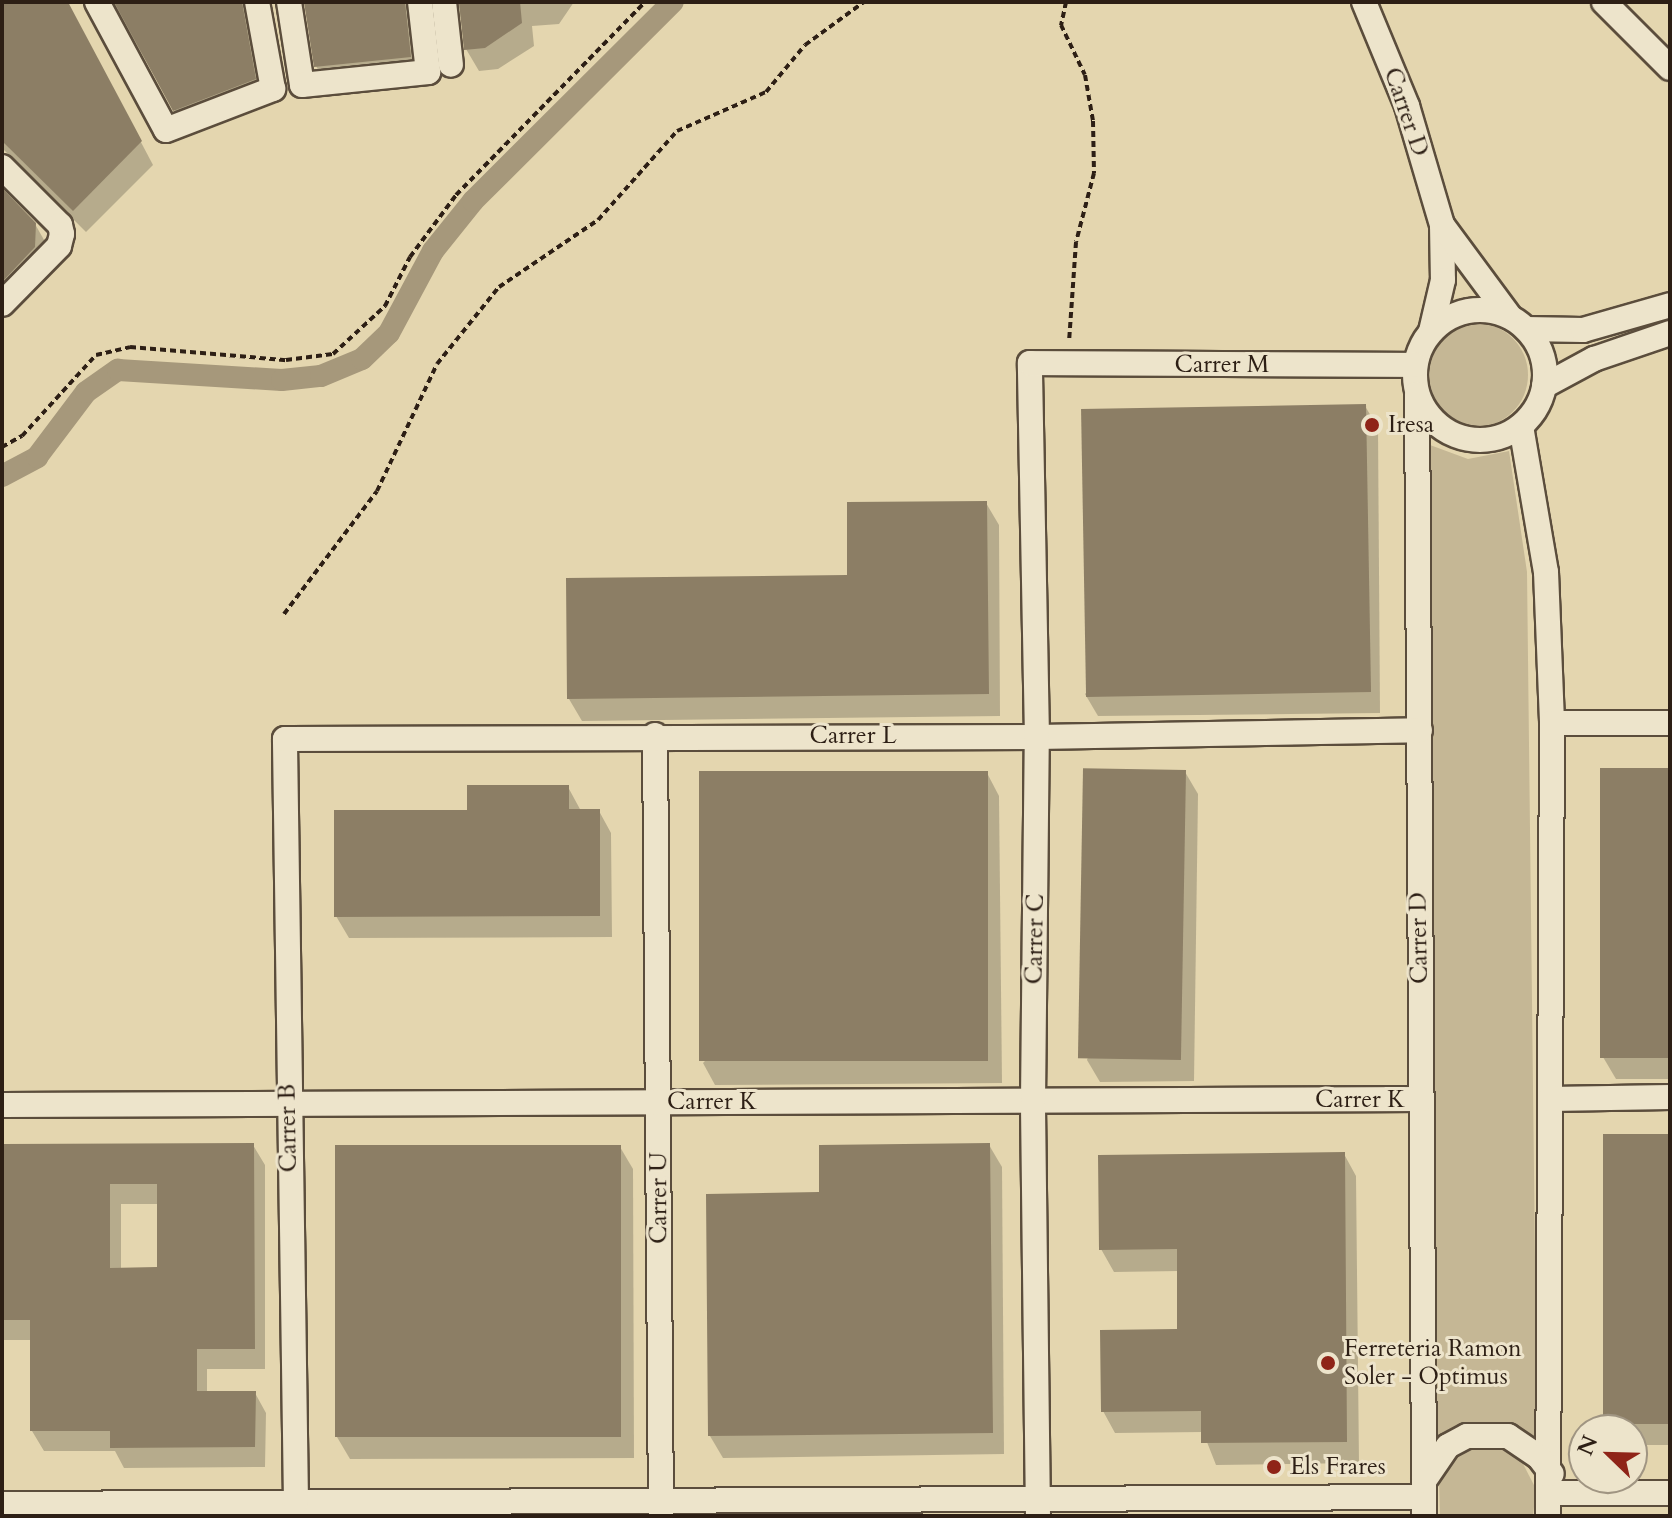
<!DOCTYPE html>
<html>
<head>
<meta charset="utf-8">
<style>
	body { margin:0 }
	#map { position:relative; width:1672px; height:1518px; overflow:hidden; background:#e4d6af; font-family:Cardo,serif }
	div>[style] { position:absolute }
	.green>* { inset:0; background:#c5b795 }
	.round { border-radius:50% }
	.shadow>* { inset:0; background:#0003 }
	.canal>* { height:22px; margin:-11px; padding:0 11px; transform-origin:11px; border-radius:11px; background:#a6987b }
	.building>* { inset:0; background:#8c7e65; transform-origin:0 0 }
	.path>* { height:4px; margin-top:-2px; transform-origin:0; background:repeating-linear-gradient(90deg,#2d1f15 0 6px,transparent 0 10px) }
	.roads { filter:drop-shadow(2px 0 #5b4d3c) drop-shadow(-2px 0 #5b4d3c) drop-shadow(0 2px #5b4d3c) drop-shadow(0 -2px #5b4d3c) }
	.minor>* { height:24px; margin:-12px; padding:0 12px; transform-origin:12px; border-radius:12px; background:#ede4cb }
	.minor>.ring { margin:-12px; padding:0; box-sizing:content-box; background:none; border:24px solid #ede4cb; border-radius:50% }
	.dots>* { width:22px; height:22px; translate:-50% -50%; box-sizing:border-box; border:4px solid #ede4cb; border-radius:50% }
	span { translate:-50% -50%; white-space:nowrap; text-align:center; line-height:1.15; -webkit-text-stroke:6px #ede4cb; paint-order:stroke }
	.street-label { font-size:24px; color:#2d1f15 }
	.poi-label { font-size:24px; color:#2d1f15 }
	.left { translate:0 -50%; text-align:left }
	.frame { position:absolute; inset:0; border:4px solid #2d1f15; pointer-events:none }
	.north { position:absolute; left:1568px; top:1414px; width:80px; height:80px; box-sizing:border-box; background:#ede4cb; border:2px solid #a09582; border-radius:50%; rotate:293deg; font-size:22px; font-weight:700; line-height:32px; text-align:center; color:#2d1f15 }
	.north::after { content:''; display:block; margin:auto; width:28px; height:36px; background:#8f2418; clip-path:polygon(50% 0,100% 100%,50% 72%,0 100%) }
</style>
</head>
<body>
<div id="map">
	<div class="green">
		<i class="round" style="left:1424px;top:323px;width:104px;height:104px"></i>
		<i style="clip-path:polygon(1430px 445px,1468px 459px,1509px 451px,1527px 572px,1537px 1430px,1532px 1438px,1490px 1423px,1439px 1440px,1436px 1436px)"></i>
		<i style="clip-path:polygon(1473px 1447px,1503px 1448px,1520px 1458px,1536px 1489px,1533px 1516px,1440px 1516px,1439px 1478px,1452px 1459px)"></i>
	</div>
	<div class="shadow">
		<i style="clip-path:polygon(2px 2px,67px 2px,153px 165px,86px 232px,2px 148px)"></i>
		<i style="clip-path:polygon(112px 2px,254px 2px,267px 102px,187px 132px)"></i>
		<i style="clip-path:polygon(304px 2px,422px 2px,423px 78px,329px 88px,316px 66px)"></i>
		<i style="clip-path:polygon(458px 2px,574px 2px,559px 24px,532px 26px,534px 46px,498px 69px,479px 71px,466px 49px)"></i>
		<i style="clip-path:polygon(2px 192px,35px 224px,48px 247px,47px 270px,2px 318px)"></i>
		<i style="clip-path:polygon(1365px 406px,1378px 428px,1380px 713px,1098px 716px,1085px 694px)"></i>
		<i style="clip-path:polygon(986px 503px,999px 525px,1000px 716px,582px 721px,569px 699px,849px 577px)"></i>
		<i style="clip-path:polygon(1670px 770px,1670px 1079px,1616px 1079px,1603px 1057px)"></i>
		<i style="clip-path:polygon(1185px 772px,1198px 794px,1194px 1081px,1100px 1082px,1087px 1060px)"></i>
		<i style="clip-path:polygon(987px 773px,999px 796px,1002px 1083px,715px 1085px,703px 1063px)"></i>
		<i style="clip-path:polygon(568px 787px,581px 811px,599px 811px,611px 833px,612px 937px,349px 938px,336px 916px,469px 812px)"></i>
		<i style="clip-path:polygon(1670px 1137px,1670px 1445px,1632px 1445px,1632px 1430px,1608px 1430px,1604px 1423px)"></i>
		<i style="clip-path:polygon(evenodd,253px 1145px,265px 1165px,265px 1369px,207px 1369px,207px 1393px,255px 1393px,266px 1413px,265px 1467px,124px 1468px,115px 1451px,44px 1451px,32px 1431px,32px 1340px,2px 1340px,2px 1146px,253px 1145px,121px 1204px,159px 1204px,159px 1269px,121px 1269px,121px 1204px)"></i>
		<i style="clip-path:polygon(989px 1145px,1002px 1167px,1004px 1454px,723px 1458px,710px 1436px,821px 1194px)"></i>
		<i style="clip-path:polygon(620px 1147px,633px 1169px,634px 1458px,350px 1459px,337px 1437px)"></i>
		<i style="clip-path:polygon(1344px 1154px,1356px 1176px,1359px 1463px,1216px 1465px,1203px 1432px,1115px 1433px,1103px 1411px,1179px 1331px,1179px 1271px,1114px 1272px,1101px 1249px)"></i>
	</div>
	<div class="canal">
		<i style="left:2px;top:476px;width:40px;rotate:-28deg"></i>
		<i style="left:37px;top:457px;width:81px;rotate:-53deg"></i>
		<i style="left:86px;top:392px;width:39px;rotate:-35deg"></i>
		<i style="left:118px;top:370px;width:164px;rotate:3.5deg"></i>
		<i style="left:282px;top:380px;width:39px;rotate:-6deg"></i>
		<i style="left:321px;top:376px;width:44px;rotate:-22.5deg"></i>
		<i style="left:362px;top:359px;width:37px;rotate:-44deg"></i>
		<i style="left:389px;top:333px;width:93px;rotate:-61.8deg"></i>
		<i style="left:433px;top:251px;width:64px;rotate:-51.3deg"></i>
		<i style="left:473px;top:201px;width:282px;rotate:-44.9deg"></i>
	</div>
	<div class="building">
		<i style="clip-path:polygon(2px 2px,68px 2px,142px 141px,73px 211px,2px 141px)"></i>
		<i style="clip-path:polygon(114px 2px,242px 2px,256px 79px,173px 111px)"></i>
		<i style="clip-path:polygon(304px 2px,405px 2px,411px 57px,314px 67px)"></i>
		<i style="clip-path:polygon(459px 2px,520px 2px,522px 23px,485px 48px,464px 50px)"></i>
		<i style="clip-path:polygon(2px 188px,36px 223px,35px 247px,2px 282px)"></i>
		<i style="left:1366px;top:404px;width:288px;height:285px;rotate:89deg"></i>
		<i style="clip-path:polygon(987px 501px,989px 694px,567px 699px,566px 578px,847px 575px,847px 502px)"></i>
		<i style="left:1600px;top:768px;width:70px;height:290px"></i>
		<i style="left:1186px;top:770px;width:290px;height:103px;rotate:91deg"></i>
		<i style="left:988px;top:771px;width:290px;height:289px;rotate:90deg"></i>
		<i style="clip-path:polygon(467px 785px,569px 785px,569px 809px,600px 809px,600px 916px,334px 917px,334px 810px,467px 810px)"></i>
		<i style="left:1670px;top:1134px;width:290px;height:67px;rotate:90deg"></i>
		<i style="clip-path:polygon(evenodd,254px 1143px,255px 1349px,197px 1349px,197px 1391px,256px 1391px,255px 1447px,110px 1448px,110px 1431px,30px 1431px,30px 1320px,2px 1320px,2px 1144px,254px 1143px,110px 1184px,157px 1184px,157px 1267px,110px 1268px,110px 1184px)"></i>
		<i style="clip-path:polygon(990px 1143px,993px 1433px,708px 1436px,706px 1194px,819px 1192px,819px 1145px)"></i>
		<i style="left:621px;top:1145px;width:292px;height:286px;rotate:90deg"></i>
		<i style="clip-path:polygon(1345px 1152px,1347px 1442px,1201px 1443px,1201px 1411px,1101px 1412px,1100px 1330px,1177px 1329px,1177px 1249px,1099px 1250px,1098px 1155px)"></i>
	</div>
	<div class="path">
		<i style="left:1066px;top:2px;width:24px;rotate:102deg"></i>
		<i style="left:1061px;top:25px;width:55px;rotate:64.4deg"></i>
		<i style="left:1085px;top:75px;width:47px;rotate:80.1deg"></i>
		<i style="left:1093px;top:121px;width:52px;rotate:88.9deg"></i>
		<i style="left:1094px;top:173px;width:71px;rotate:104.6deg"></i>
		<i style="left:1076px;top:242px;width:99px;rotate:94deg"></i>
		<i style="left:2px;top:447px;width:23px;rotate:-29deg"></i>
		<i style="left:22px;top:436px;width:110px;rotate:-47.6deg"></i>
		<i style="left:96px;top:355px;width:35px;rotate:-13deg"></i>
		<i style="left:130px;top:347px;width:157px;rotate:4.8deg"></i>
		<i style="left:286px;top:360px;width:47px;rotate:-7.3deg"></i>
		<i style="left:333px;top:354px;width:71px;rotate:-42.7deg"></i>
		<i style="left:385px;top:306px;width:55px;rotate:-63deg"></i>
		<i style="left:410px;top:257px;width:77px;rotate:-53.4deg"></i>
		<i style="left:456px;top:195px;width:270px;rotate:-45.6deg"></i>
		<i style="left:284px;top:614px;width:154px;rotate:-52.9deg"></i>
		<i style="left:377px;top:491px;width:140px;rotate:-64.7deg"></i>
		<i style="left:437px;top:364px;width:99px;rotate:-51.2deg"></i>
		<i style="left:499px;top:287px;width:120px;rotate:-34.1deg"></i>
		<i style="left:598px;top:220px;width:119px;rotate:-48.4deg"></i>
		<i style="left:677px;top:131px;width:97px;rotate:-23.7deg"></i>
		<i style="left:766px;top:92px;width:61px;rotate:-50.3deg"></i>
		<i style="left:805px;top:45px;width:73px;rotate:-36.1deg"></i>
	</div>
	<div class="roads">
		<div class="minor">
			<i style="left:97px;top:2px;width:145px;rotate:61.7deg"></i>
			<i style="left:166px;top:130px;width:115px;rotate:-21deg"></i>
			<i style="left:273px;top:89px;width:88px;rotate:-100.4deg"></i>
			<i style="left:289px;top:2px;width:84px;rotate:81.1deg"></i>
			<i style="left:302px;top:85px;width:127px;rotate:-5.9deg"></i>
			<i style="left:428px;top:72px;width:70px;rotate:-96.5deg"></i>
			<i style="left:444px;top:2px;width:63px;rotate:83.7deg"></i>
			<i style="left:1364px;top:2px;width:113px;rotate:67.5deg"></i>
			<i style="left:1407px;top:106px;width:124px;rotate:73.6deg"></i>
			<i style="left:1442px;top:225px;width:55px;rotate:89deg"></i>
			<i style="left:1443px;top:280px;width:52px;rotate:103.2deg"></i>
			<i style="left:1604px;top:2px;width:93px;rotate:45deg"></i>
			<i style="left:2px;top:167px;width:82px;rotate:45deg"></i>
			<i style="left:60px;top:225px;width:9px;rotate:77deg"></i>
			<i style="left:62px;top:234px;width:12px;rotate:104deg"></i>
			<i style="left:59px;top:246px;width:81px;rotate:134.5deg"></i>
			<i style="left:1442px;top:225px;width:114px;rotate:53.5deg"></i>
			<i class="ring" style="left:1415px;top:310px;width:106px;height:106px"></i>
			<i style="left:1526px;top:329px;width:57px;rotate:1deg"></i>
			<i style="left:1583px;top:330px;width:91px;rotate:-16deg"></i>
			<i style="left:1544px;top:386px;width:57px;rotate:-28.4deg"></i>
			<i style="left:1594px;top:359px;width:80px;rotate:-18.9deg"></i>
			<i style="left:1417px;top:394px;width:1087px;rotate:89.63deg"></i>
			<i style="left:1521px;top:426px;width:148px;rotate:80.3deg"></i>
			<i style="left:1546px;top:572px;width:151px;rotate:87.7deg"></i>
			<i style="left:1552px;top:723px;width:793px;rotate:90.29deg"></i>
			<i style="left:1552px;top:723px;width:118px"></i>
			<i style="left:655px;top:735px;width:781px;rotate:89.56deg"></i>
			<i style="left:1550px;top:1099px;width:120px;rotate:-1deg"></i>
			<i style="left:2px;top:1105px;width:1420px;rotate:-0.24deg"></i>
			<i style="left:1552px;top:1493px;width:118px"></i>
			<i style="left:2px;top:1504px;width:1422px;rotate:-0.28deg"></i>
			<i style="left:291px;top:1516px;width:15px;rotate:-70deg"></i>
			<i style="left:296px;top:1502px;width:763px;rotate:-90.83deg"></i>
			<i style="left:285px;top:739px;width:752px;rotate:-0.15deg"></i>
			<i style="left:1037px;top:737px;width:383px;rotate:-1deg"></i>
			<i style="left:1038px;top:1516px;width:415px;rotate:-90.7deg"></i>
			<i style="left:1033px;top:1101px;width:364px;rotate:-89.4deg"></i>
			<i style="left:1037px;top:737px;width:374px;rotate:-91.1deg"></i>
			<i style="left:1030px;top:363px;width:385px;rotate:0.3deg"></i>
			<i style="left:1424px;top:1516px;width:35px;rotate:-90deg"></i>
			<i style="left:1424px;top:1481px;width:42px;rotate:-55.6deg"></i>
			<i style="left:1448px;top:1446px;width:21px;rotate:-28deg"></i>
			<i style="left:1467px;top:1436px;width:41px"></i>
			<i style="left:1508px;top:1436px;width:37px;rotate:34deg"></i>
			<i style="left:1539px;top:1457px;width:21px;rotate:53deg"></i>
		</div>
	</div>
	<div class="dots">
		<i style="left:1372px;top:425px;background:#8f2418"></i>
		<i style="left:1328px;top:1363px;background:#8f2418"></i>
		<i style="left:1274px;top:1467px;background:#8f2418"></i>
	</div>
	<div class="street-label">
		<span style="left:1406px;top:112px;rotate:71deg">Carrer D</span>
		<span style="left:1222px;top:365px">Carrer M</span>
		<span style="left:853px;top:736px">Carrer L</span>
		<span style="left:1419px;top:938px;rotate:-91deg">Carrer D</span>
		<span style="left:1035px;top:939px;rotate:-89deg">Carrer C</span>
		<span style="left:1360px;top:1100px">Carrer K</span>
		<span style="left:712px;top:1102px">Carrer K</span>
		<span style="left:288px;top:1128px;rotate:-91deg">Carrer B</span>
		<span style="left:659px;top:1198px;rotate:-90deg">Carrer U</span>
	</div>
	<div class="poi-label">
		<span class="left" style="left:1388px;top:425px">Iresa</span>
		<span class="left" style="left:1344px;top:1363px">Ferreteria Ramon<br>Soler - Optimus</span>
		<span class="left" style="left:1290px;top:1467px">Els Frares</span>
	</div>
	<div class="frame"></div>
	<div class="north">N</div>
</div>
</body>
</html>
